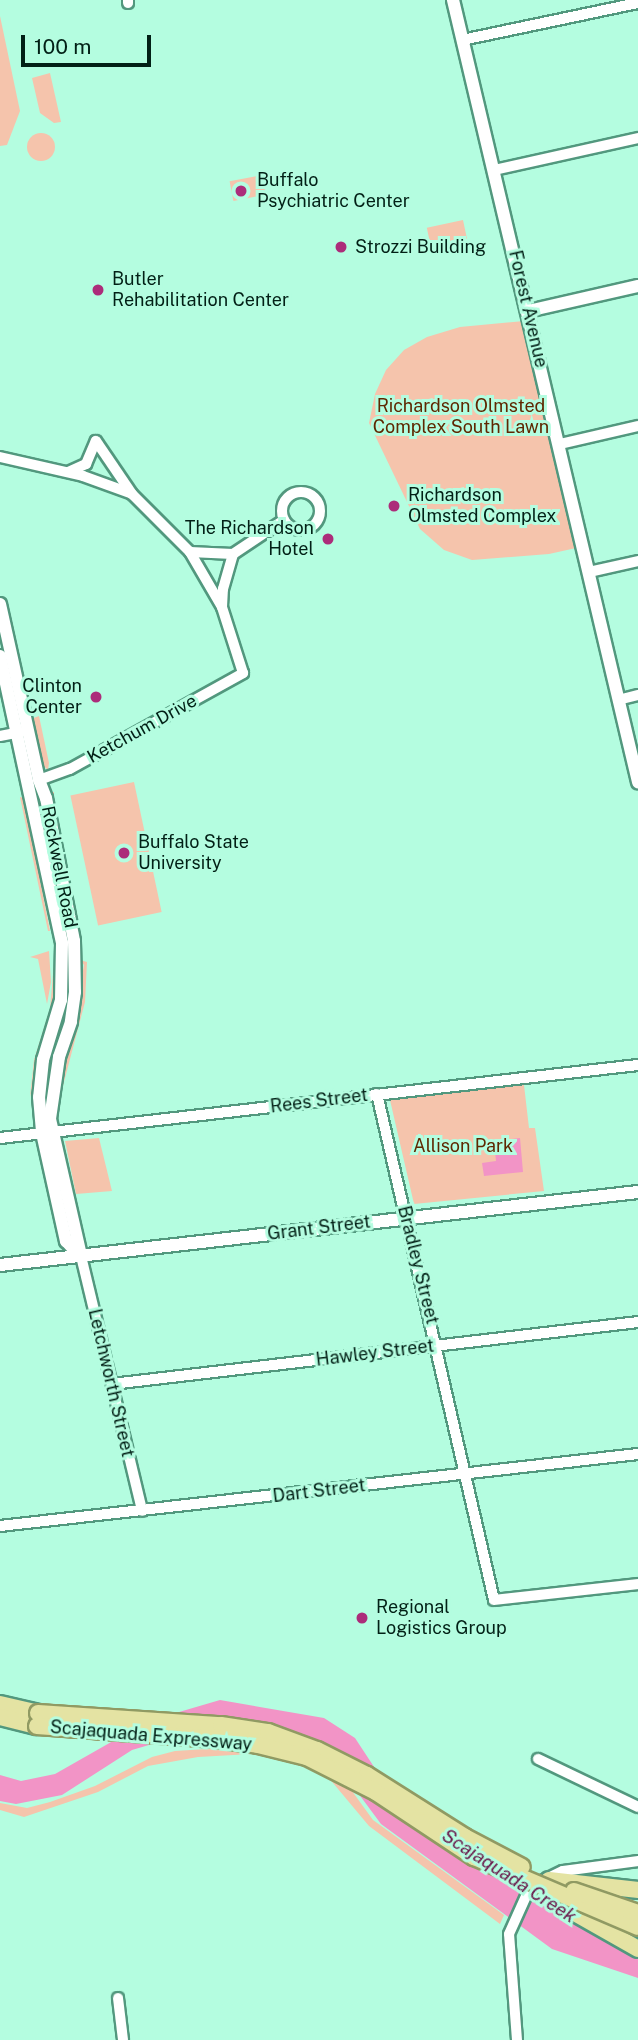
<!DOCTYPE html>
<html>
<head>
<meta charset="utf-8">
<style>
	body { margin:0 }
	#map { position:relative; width:638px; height:2040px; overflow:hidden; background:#b4fde0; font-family:"Public Sans",sans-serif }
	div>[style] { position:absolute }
	.green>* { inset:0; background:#f5c4ac; transform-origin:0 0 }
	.round { border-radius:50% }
	.water>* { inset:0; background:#f294c6 }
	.roads { filter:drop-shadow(2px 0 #52987e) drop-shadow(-2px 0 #52987e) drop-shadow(0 2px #52987e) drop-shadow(0 -2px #52987e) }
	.minor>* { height:10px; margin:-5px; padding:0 5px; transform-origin:5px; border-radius:5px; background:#fff }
	.minor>.ring { margin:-5px; padding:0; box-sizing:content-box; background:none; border:10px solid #fff; border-radius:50% }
	.tertiary>* { height:12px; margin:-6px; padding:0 6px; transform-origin:6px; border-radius:6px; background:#fff }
	.trunk>* { height:16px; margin:-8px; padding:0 8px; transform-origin:8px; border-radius:8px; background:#e4e3a3 }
	.bridges { filter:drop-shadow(2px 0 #909a63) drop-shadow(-2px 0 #909a63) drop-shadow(0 2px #909a63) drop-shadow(0 -2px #909a63) }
	.trunk-bridge>* { height:16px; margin:-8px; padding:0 8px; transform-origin:8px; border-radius:8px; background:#e4e3a3 }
	.dots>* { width:19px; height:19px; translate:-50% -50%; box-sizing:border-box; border:4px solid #b4fde0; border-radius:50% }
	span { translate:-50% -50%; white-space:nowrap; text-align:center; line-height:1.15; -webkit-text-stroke:6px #b4fde0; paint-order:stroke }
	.poi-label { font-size:18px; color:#022016 }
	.left { translate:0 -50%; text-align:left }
	.right { translate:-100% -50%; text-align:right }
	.street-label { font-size:18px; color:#022016 }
	.park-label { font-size:18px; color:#5f2701 }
	.water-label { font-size:19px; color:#691749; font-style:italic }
	.scale { position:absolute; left:21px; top:35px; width:130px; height:32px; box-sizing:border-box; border:4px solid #022016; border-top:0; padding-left:9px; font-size:21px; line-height:24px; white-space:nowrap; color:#022016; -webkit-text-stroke:5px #b4fde0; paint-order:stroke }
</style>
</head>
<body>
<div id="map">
	<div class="green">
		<i style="clip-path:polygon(0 16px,20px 111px,7px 145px,0 146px)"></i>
		<i style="clip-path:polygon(50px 73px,61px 122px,54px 123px,40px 113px,32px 78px)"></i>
		<i class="round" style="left:27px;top:133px;width:28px;height:28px"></i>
		<i style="left:262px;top:175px;width:20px;height:33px;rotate:79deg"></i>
		<i style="left:463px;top:220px;width:19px;height:37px;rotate:78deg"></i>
		<i style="clip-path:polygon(524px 321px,576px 548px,549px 554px,472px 560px,444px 550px,420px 529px,369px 423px,375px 394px,386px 370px,404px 350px,427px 337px,460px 327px)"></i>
		<i style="clip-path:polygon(39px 716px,49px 763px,48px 770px,40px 763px,31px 719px)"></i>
		<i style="left:134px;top:782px;width:133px;height:65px;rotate:78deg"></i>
		<i style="left:51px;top:792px;width:3px;height:135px"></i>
		<i style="clip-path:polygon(20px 797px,24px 798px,50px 931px,48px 931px)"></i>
		<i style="clip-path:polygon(49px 951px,51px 982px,47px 1004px,38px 959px,30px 957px)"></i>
		<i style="clip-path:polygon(80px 960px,87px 962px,85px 1002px,60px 1097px,64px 1063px,82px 1001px,83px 992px,80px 986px,84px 965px)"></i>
		<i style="clip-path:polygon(57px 962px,54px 1003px,30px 1097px,34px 1060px,50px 1009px,54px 963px)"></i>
		<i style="clip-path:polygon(524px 1085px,529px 1128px,535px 1128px,544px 1191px,414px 1204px,390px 1100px)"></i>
		<i style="clip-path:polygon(99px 1138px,112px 1191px,76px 1194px,65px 1141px)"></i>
		<i style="clip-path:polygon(238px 1747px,324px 1761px,352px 1791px,373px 1820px,504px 1915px,500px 1924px,369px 1826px,328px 1777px,306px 1763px,270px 1753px,198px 1757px,148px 1766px,98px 1792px,24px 1817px,0 1810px,0 1803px,27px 1808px,50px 1802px,95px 1786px,152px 1757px,175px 1751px)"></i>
	</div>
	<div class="water">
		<i style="clip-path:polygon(520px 1138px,523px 1172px,484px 1176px,482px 1163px,496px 1161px,494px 1141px)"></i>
		<i style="clip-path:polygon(220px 1700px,324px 1718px,355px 1738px,382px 1779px,446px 1842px,559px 1916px,638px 1950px,638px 1978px,552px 1949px,381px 1824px,341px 1770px,193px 1732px,132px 1750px,62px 1795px,16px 1804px,0 1801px,0 1775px,21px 1781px,55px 1774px,113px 1741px,128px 1727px)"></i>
	</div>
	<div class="roads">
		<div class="minor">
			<i style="left:128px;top:0;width:3px;rotate:90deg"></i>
			<i style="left:462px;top:40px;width:180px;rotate:-11.9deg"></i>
			<i style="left:494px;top:170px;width:148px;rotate:-12.5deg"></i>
			<i style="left:560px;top:444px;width:80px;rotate:-13deg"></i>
			<i style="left:0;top:457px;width:85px;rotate:12.9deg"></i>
			<i style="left:83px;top:476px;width:50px;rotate:19.9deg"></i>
			<i style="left:68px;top:472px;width:20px;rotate:-24deg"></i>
			<i style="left:86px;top:464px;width:25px;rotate:-67deg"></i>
			<i class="ring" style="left:282px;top:492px;width:28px;height:28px"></i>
			<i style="left:190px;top:552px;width:43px;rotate:2.7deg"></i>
			<i style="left:233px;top:554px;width:61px;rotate:-33.7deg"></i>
			<i style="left:589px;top:572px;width:50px;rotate:-12.7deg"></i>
			<i style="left:222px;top:607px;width:18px;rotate:-87deg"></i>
			<i style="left:223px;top:589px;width:36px;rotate:-74deg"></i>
			<i style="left:618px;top:700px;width:21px;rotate:-14deg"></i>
			<i style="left:0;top:736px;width:21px;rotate:-11deg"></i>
			<i style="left:39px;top:780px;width:33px;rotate:-20deg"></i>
			<i style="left:70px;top:769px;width:198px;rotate:-29deg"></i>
			<i style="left:243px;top:673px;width:69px;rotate:-107.7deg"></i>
			<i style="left:222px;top:607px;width:64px;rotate:-120.2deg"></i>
			<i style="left:190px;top:552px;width:82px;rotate:-135deg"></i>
			<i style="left:132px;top:494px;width:64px;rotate:-124.2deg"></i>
			<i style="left:377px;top:1094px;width:519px;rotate:76.98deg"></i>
			<i style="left:494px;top:1600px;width:145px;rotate:-6.3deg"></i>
			<i style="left:0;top:1138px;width:642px;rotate:-6.53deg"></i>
			<i style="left:81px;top:1256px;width:262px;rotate:76.5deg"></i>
			<i style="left:112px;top:1384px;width:530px;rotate:-6.72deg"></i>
			<i style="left:0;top:1526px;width:642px;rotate:-6.44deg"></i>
			<i style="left:538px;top:1759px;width:111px;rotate:25.6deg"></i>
			<i style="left:118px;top:1998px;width:42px;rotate:83.2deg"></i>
			<i style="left:517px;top:2040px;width:106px;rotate:-94.3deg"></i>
			<i style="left:509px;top:1934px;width:44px;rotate:-65.8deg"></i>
			<i style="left:527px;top:1894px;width:18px;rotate:-43deg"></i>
			<i style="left:540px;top:1882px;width:25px;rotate:-26deg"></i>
			<i style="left:563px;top:1871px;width:76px;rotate:-7.6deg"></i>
		</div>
		<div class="tertiary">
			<i style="left:453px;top:0;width:804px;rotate:76.69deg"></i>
			<i style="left:528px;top:311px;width:113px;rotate:-12.8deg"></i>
			<i style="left:0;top:604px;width:180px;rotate:77.5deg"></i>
			<i style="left:39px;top:780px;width:19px;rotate:69deg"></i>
			<i style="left:46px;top:798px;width:146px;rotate:78.9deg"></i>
			<i style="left:74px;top:941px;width:51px;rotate:88.9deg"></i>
			<i style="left:75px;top:992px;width:30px;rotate:98deg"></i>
			<i style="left:71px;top:1022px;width:37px;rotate:109deg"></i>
			<i style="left:59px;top:1057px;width:63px;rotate:98.3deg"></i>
			<i style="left:50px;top:1119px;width:140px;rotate:77.2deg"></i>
			<i style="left:0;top:656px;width:294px;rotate:77.8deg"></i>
			<i style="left:62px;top:943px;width:57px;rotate:91deg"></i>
			<i style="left:61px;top:1000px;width:63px;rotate:106.7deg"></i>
			<i style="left:43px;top:1060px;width:37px;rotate:96deg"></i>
			<i style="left:39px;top:1097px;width:36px;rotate:85deg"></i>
			<i style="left:42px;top:1133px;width:111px;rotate:77.5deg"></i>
			<i style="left:66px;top:1241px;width:21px;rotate:47deg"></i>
			<i style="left:0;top:1265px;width:642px;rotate:-6.53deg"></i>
		</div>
		<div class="trunk">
			<i style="left:0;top:1704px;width:39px;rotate:13deg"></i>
			<i style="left:0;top:1717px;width:38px;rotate:14deg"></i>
			<i style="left:549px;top:1880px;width:90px;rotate:6.4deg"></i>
			<i style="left:546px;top:1890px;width:35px;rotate:39deg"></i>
			<i style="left:573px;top:1912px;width:75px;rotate:29.6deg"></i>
		</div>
	</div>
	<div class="bridges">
		<div class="trunk-bridge">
			<i style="left:38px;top:1713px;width:183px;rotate:3.8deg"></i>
			<i style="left:221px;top:1725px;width:48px;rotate:8.5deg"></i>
			<i style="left:268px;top:1732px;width:52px;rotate:20.2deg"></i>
			<i style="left:317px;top:1750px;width:56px;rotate:26.6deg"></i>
			<i style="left:367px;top:1775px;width:116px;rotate:32.3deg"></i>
			<i style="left:465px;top:1837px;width:64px;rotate:27.8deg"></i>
			<i style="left:37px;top:1726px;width:178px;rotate:4.2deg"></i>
			<i style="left:215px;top:1739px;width:43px;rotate:7.9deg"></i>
			<i style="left:258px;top:1745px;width:50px;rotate:13.8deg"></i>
			<i style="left:307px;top:1757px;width:77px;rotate:26.9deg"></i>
			<i style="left:376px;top:1792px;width:118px;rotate:33.6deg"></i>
			<i style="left:474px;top:1857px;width:178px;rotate:23.1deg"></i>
			<i style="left:574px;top:1891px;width:68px;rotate:19deg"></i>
		</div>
	</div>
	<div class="dots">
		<i style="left:241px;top:191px;background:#ac2c7a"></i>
		<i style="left:341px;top:247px;background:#ac2c7a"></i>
		<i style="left:98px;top:290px;background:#ac2c7a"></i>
		<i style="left:394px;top:506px;background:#ac2c7a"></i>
		<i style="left:328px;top:539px;background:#ac2c7a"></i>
		<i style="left:96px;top:697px;background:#ac2c7a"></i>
		<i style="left:124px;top:853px;background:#ac2c7a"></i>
		<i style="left:362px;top:1618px;background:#ac2c7a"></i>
	</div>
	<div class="poi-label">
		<span class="left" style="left:257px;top:191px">Buffalo<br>Psychiatric Center</span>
		<span class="left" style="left:355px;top:247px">Strozzi Building</span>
		<span class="left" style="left:112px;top:290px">Butler<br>Rehabilitation Center</span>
		<span class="left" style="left:408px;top:506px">Richardson<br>Olmsted Complex</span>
		<span class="right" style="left:314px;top:539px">The Richardson<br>Hotel</span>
		<span class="right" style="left:82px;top:697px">Clinton<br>Center</span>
		<span class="left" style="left:138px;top:853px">Buffalo State<br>University</span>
		<span class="left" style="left:376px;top:1618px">Regional<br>Logistics Group</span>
	</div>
	<div class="street-label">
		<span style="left:528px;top:309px;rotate:77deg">Forest Avenue</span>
		<span style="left:142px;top:729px;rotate:-29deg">Ketchum Drive</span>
		<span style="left:59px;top:867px;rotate:79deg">Rockwell Road</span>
		<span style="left:319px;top:1101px;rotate:-7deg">Rees Street</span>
		<span style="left:319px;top:1228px;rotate:-7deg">Grant Street</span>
		<span style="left:418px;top:1265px;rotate:76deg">Bradley Street</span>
		<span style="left:375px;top:1353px;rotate:-7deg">Hawley Street</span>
		<span style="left:111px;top:1383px;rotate:77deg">Letchworth Street</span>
		<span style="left:319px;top:1491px;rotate:-7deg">Dart Street</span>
		<span style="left:151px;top:1736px;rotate:5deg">Scajaquada Expressway</span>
	</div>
	<div class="park-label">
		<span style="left:461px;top:417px">Richardson Olmsted<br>Complex South Lawn</span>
		<span style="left:463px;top:1146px">Allison Park</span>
	</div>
	<div class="water-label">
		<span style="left:509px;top:1876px;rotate:33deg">Scajaquada Creek</span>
	</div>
	<div class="scale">100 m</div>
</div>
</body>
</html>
